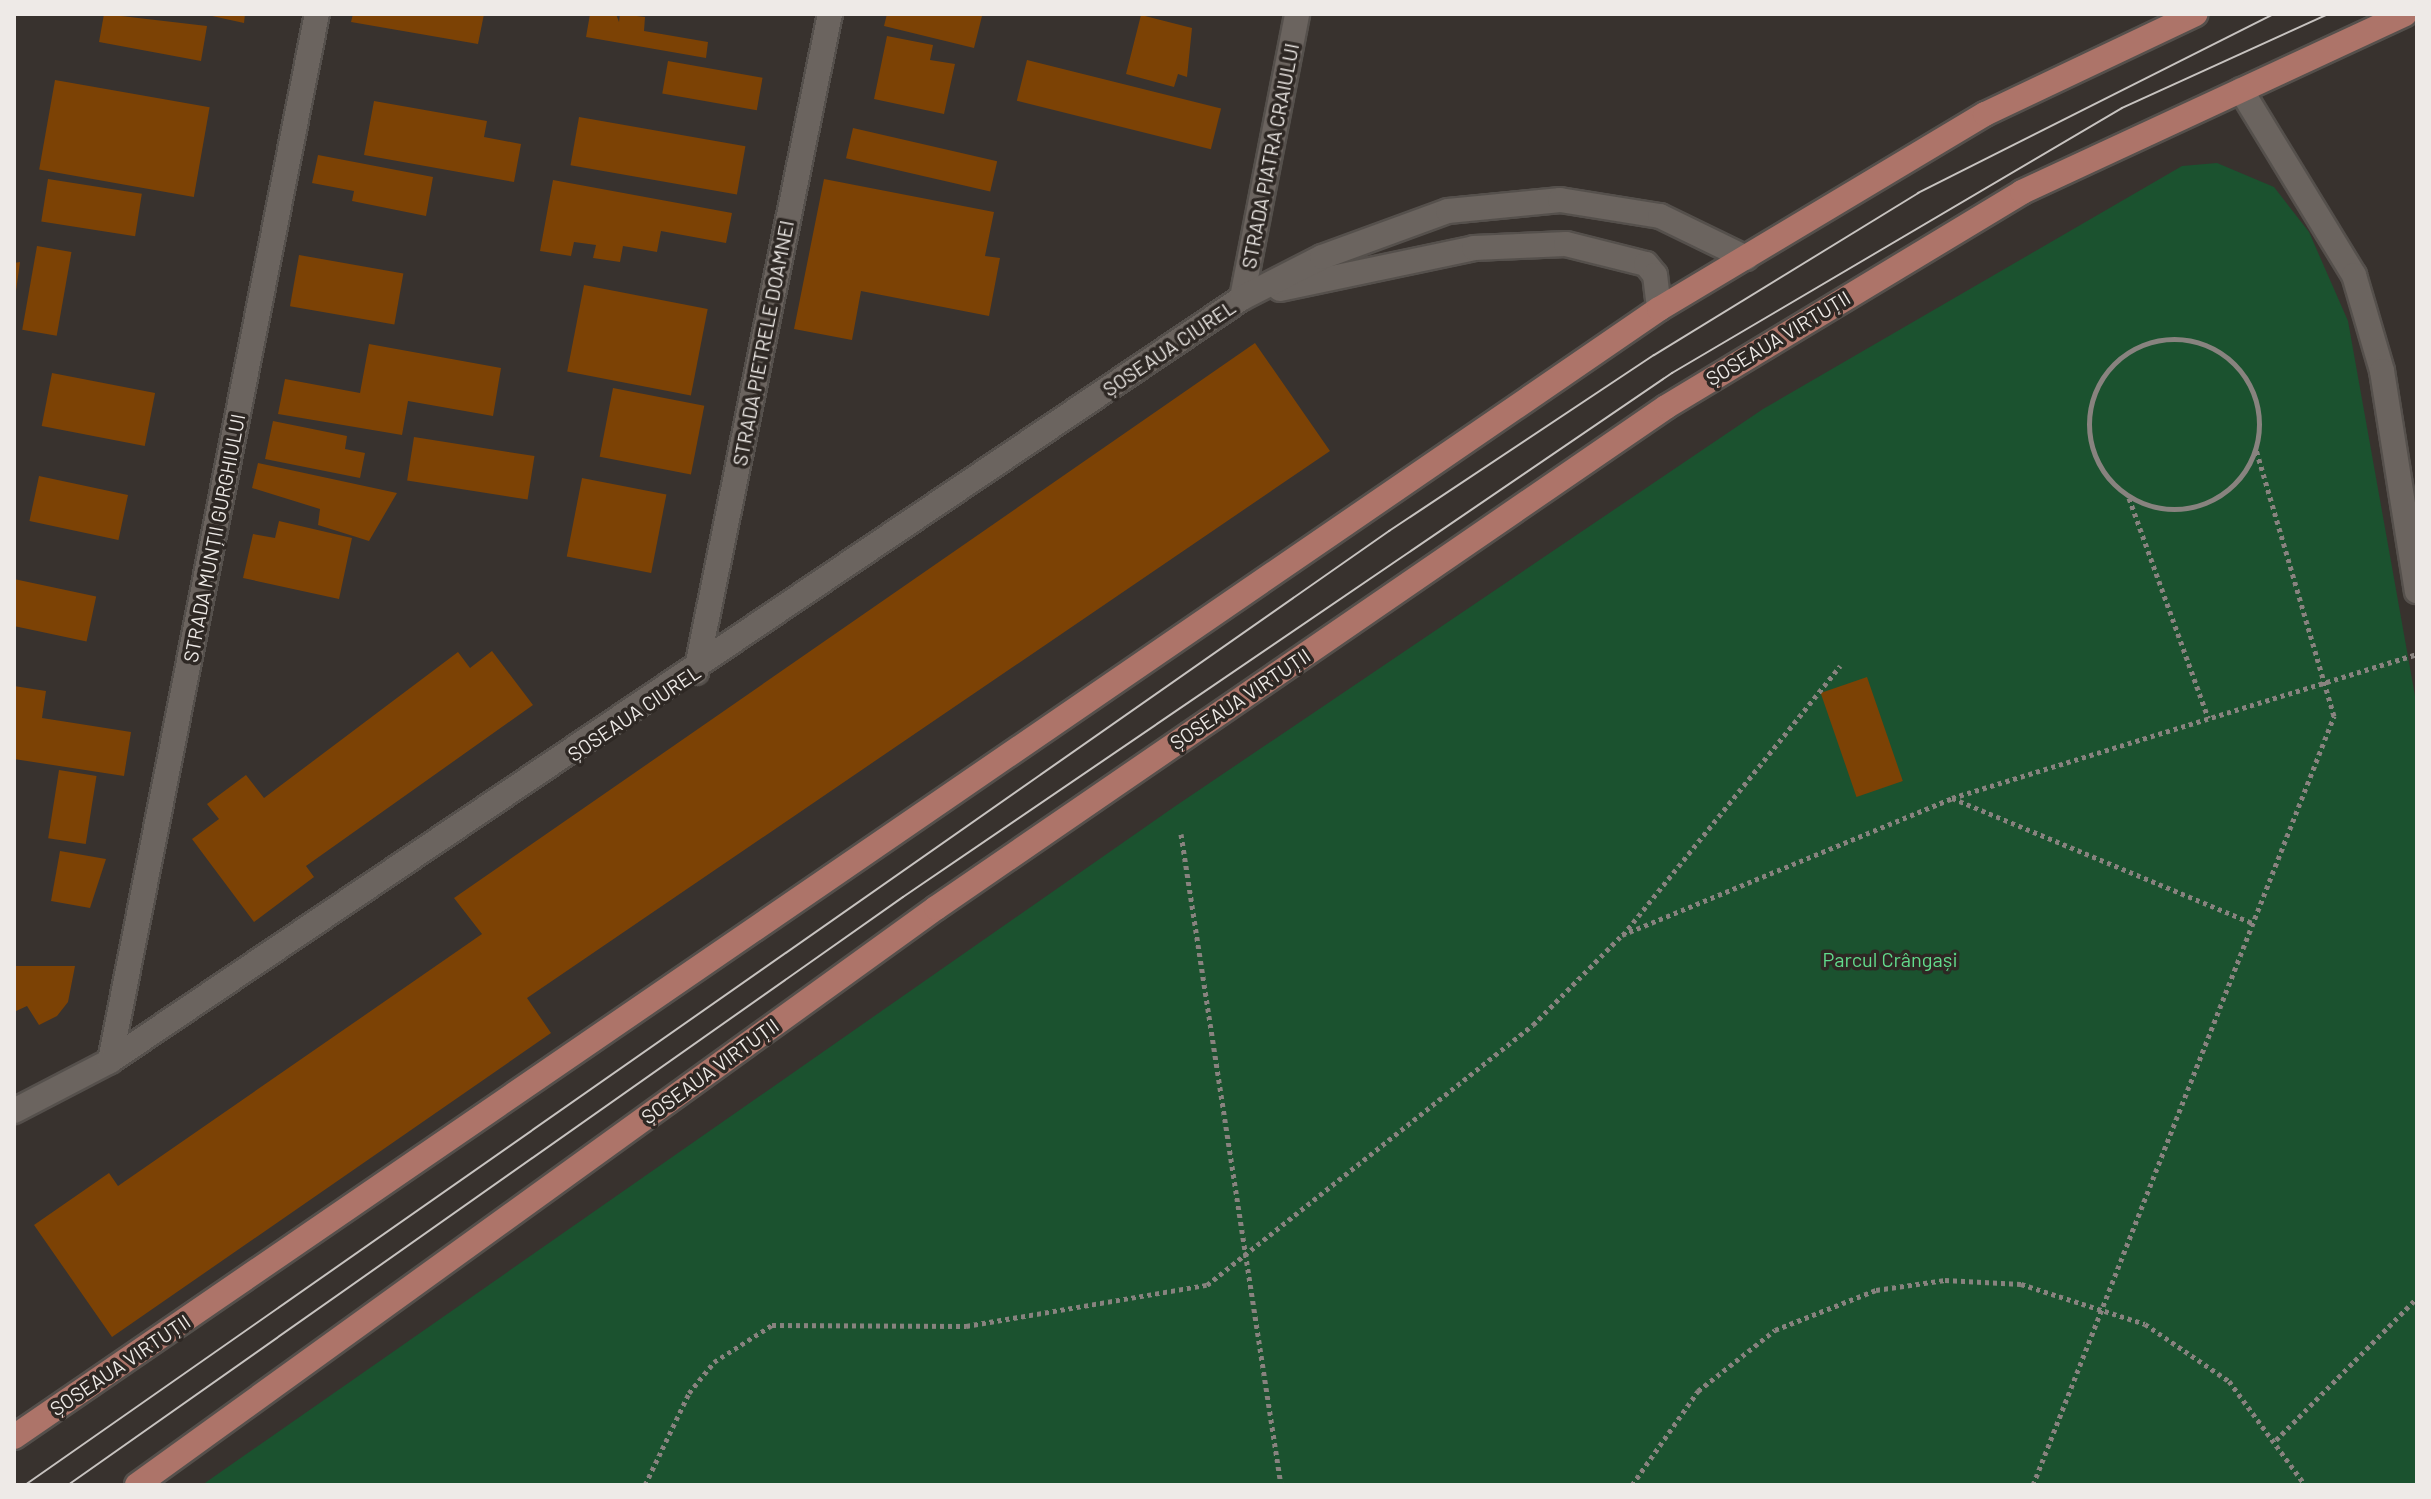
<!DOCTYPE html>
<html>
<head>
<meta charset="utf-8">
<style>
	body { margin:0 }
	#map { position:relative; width:2431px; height:1499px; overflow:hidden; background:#38322e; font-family:Barlow,sans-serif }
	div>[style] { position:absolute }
	.green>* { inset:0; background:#1b522f }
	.building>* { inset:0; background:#7c4205; transform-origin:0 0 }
	.path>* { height:5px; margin-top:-2.5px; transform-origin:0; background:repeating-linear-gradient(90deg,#88837f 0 4px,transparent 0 8px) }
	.path>.ring { margin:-2.5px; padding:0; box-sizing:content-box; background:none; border:5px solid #88837f; border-radius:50% }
	.roads { filter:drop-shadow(2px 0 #55504c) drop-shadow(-2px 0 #55504c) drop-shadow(0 2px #55504c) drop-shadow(0 -2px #55504c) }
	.minor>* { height:24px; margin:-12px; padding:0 12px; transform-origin:12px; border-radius:12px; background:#6b645f }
	.major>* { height:24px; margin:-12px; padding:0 12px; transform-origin:12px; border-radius:12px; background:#ad7469 }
	.tram>* { height:2px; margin:-1px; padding:0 1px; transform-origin:1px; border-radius:1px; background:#c7c3c0 }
	span { translate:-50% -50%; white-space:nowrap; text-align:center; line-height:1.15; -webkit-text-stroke:7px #2e2824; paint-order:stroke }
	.street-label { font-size:20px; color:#eeeae7 }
	.park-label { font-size:20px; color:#62dc8c }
	.frame { position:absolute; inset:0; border:16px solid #eeeae7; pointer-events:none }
</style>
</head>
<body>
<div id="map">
	<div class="green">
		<i style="clip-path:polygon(2217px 163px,2274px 187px,2309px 232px,2348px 321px,2417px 707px,2417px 1485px,202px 1485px,1174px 807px,1763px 409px,2182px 166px)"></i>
	</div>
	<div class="building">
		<i style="clip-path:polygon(104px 14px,207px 26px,201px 61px,99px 42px)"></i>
		<i style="clip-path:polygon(203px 14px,245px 14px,244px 23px)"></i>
		<i style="clip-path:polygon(353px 14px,484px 14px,478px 44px,351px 22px)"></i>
		<i style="clip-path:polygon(590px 14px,616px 14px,619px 22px,620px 14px,645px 17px,644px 31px,708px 42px,706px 58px,586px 37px)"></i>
		<i style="clip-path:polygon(887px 14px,973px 14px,982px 16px,974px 48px,884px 26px)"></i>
		<i style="clip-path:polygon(1141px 15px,1192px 28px,1187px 77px,1178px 74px,1174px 87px,1126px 74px)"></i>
		<i style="clip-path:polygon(887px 36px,933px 45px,930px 60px,955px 64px,944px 114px,874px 99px)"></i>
		<i style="left:1027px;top:60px;width:200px;height:42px;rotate:14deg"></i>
		<i style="left:668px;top:61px;width:96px;height:33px;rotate:10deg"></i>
		<i style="left:55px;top:80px;width:157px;height:91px;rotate:10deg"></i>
		<i style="clip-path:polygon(374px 101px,487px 121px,484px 137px,521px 144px,514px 182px,364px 155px)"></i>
		<i style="left:579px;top:117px;width:169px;height:49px;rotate:10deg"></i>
		<i style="left:853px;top:128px;width:148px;height:31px;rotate:13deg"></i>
		<i style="clip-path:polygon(318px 155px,433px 177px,426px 216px,352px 201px,354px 191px,312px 183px)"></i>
		<i style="left:48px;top:179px;width:95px;height:43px;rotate:9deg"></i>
		<i style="clip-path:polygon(824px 179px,994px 212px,985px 256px,1000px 258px,989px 316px,861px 291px,852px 340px,794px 329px)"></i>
		<i style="clip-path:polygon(553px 180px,732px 213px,726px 243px,661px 231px,657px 252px,623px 246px,620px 262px,593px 258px,596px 245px,574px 242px,571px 256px,540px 251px)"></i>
		<i style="left:37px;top:246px;width:35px;height:85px;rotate:10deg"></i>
		<i style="left:299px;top:255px;width:106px;height:52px;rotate:10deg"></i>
		<i style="clip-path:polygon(20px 262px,16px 291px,14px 291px,14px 263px)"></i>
		<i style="left:584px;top:285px;width:126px;height:88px;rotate:11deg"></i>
		<i style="clip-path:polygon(1255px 343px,1330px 451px,527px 998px,551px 1033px,112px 1337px,34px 1225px,109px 1173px,118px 1186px,482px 934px,454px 898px)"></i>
		<i style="clip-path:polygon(369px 344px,501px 368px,493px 416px,408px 401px,402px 435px,278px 414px,285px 379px,360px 393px)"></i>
		<i style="left:52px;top:373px;width:105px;height:54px;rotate:11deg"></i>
		<i style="left:613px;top:388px;width:93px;height:70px;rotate:11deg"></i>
		<i style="clip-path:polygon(273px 421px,347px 436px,345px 449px,365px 453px,360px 478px,265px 459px)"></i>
		<i style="left:414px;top:437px;width:122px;height:44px;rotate:9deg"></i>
		<i style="clip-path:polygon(258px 463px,397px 493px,369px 541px,318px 525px,320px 509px,252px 488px)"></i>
		<i style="left:39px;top:476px;width:91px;height:46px;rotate:12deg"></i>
		<i style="left:582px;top:478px;width:86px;height:80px;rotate:11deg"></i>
		<i style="clip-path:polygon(279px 521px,352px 538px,339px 599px,243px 578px,253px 534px,275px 538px)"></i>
		<i style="left:14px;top:579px;width:84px;height:46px;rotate:12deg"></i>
		<i style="clip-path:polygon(492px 651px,533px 705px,306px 866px,314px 877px,254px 922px,192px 839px,219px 819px,207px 804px,246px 775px,264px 798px,458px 652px,470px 668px)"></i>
		<i style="left:1867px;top:677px;width:110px;height:49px;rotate:71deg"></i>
		<i style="clip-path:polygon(14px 686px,46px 691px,42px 718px,131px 732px,124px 776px,14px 759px)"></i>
		<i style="left:59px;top:770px;width:38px;height:69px;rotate:9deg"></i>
		<i style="clip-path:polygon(60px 851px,106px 859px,90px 908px,51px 901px)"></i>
		<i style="clip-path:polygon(14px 966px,75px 966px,68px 1002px,57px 1016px,39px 1025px,27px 1006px,14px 1012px)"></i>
	</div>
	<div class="path">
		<i class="ring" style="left:2089px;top:339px;width:165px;height:165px"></i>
		<i style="left:2129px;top:498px;width:234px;rotate:70.2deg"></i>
		<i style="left:1952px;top:798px;width:326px;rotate:22.6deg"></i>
		<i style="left:1181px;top:834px;width:659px;rotate:81.27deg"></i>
		<i style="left:1623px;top:935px;width:346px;rotate:-51.1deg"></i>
		<i style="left:2276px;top:1440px;width:200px;rotate:-45.2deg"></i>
		<i style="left:645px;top:1485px;width:102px;rotate:-64.4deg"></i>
		<i style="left:689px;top:1393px;width:40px;rotate:-51deg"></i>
		<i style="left:714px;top:1362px;width:69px;rotate:-32.5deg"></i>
		<i style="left:772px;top:1325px;width:194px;rotate:0.3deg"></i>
		<i style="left:966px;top:1326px;width:244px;rotate:-9.7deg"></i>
		<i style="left:1207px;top:1285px;width:417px;rotate:-38.6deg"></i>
		<i style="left:1533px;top:1025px;width:127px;rotate:-45.3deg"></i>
		<i style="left:1622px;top:935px;width:357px;rotate:-22.5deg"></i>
		<i style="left:1952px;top:798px;width:487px;rotate:-17.2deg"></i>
		<i style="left:1632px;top:1485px;width:115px;rotate:-54.9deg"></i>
		<i style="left:1698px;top:1391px;width:98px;rotate:-38.4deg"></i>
		<i style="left:1775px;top:1330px;width:109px;rotate:-21.6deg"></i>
		<i style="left:1876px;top:1290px;width:70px;rotate:-8.2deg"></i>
		<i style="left:1945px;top:1280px;width:76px;rotate:3deg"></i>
		<i style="left:2021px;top:1284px;width:130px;rotate:17.9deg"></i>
		<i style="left:2145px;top:1324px;width:102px;rotate:34.2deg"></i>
		<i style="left:2229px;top:1381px;width:129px;rotate:53.8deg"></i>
		<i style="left:2033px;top:1485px;width:826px;rotate:-68.62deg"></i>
		<i style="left:2334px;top:716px;width:278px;rotate:-106.3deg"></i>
	</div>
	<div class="roads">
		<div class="minor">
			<i style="left:2241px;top:90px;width:217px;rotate:58.6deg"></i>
			<i style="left:2354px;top:275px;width:100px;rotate:73.7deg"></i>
			<i style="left:2382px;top:371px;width:223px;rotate:81deg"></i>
			<i style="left:1280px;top:289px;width:198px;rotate:-11.9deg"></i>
			<i style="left:1474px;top:248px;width:92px;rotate:-2.5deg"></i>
			<i style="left:1566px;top:244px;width:82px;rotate:14deg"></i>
			<i style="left:1646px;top:264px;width:14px;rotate:51deg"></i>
			<i style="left:1655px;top:275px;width:34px;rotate:83deg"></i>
			<i style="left:1242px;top:298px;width:289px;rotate:-79deg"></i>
			<i style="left:696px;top:672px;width:672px;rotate:-78.49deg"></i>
			<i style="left:110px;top:1061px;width:1067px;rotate:-78.82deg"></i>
			<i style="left:14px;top:1111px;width:108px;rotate:-27.5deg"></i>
			<i style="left:110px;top:1061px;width:1365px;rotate:-33.98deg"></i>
			<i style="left:1242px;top:298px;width:90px;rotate:-27.1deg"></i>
			<i style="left:1322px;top:257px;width:134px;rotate:-20.1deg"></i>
			<i style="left:1448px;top:211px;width:113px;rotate:-5.6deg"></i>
			<i style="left:1560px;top:200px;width:101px;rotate:9.1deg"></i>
			<i style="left:1660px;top:216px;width:96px;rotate:26deg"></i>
		</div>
		<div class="major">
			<i style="left:14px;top:1437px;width:1995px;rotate:-34.44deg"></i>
			<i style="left:1659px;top:309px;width:380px;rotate:-30.9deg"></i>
			<i style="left:1985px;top:114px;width:233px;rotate:-25.4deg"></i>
			<i style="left:137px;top:1485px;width:986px;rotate:-35.84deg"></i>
			<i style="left:936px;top:908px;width:885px;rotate:-34.46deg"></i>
			<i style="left:1666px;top:407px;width:416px;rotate:-31.1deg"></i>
			<i style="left:2022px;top:192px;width:422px;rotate:-24.9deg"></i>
		</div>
	</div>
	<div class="tram">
		<i style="left:25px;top:1485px;width:1665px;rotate:-34.97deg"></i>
		<i style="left:1389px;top:531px;width:318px;rotate:-33.6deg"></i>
		<i style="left:1654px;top:355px;width:310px;rotate:-31.5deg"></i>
		<i style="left:1918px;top:193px;width:398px;rotate:-26.7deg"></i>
		<i style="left:68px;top:1485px;width:1021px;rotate:-35.15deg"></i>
		<i style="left:903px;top:897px;width:931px;rotate:-34.27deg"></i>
		<i style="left:1672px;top:373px;width:522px;rotate:-30.49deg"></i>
		<i style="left:2122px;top:108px;width:226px;rotate:-24.5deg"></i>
	</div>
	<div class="street-label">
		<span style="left:1270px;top:156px;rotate:-79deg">STRADA PIATRA CRAIULUI</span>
		<span style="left:1778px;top:338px;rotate:-31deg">ȘOSEAUA VIRTUȚII</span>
		<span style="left:763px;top:343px;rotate:-79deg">STRADA PIETRELE DOAMNEI</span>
		<span style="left:1169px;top:348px;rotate:-34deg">ȘOSEAUA CIUREL</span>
		<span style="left:214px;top:538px;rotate:-79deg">STRADA MUNȚII GURGHIULUI</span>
		<span style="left:1240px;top:699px;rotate:-34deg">ȘOSEAUA VIRTUȚII</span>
		<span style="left:634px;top:713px;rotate:-34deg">ȘOSEAUA CIUREL</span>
		<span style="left:710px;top:1071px;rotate:-36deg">ȘOSEAUA VIRTUȚII</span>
		<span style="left:120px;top:1365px;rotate:-34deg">ȘOSEAUA VIRTUȚII</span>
	</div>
	<div class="park-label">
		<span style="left:1890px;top:959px">Parcul Crângași</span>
	</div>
	<div class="frame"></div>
</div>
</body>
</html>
